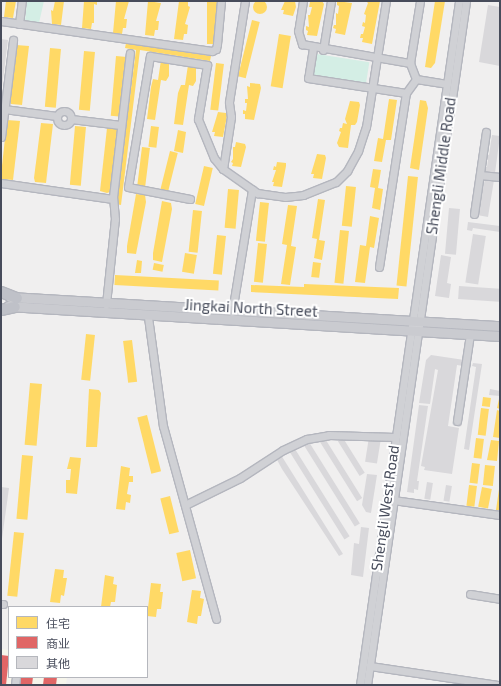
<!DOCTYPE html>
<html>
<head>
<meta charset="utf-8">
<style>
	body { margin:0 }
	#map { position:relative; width:501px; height:686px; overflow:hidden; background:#f0efef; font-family:"Exo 2","Noto Sans SC",sans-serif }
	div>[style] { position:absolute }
	.commercial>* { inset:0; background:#f6f5eb }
	.green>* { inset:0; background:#d4eee5; transform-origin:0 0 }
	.homes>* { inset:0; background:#ffd966; transform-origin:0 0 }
	.round { border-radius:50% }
	.shops>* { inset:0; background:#e06666 }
	.building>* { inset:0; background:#d9d8db; transform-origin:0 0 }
	.roads { filter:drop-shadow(1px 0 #b4b6be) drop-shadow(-1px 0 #b4b6be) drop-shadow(0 1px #b4b6be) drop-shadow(0 -1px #b4b6be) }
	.minor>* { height:7px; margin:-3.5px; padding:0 3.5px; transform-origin:3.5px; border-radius:3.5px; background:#d0d1d5 }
	.minor>.ring { margin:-3.5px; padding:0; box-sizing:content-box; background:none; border:7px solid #d0d1d5; border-radius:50% }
	.major>* { height:9px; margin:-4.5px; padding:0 4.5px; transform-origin:4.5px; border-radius:4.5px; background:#cacbd0 }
	.highway>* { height:10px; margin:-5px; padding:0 5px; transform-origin:5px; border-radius:5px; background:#bfc1c8 }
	span { translate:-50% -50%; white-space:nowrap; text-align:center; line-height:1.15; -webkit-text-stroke:4px #fff; paint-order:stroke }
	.street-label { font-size:15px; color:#474c5b }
	.frame { position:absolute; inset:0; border:2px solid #474c5b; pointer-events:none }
	.legend { position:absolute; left:8px; top:606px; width:140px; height:72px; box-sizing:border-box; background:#fff; border:1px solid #b5b7bd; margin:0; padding:5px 7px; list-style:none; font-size:12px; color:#474c5b }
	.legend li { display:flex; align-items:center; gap:8px; height:20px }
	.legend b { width:20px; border:1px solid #b5b7bd }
</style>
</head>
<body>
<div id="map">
	<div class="commercial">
		<i style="clip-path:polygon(1px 649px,9px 650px,9px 677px,67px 677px,66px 685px,1px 685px)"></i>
	</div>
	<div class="green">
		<i style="clip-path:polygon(27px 1px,44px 1px,39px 23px,25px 21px)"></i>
		<i style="left:317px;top:54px;width:53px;height:21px;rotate:9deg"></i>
	</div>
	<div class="homes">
		<i class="round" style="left:253px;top:0;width:14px;height:14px"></i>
		<i style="clip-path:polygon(6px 1px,16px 1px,13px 18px,4px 17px)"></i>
		<i style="clip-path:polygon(55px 1px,64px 1px,61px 25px,52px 24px,51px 10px,53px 11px)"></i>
		<i style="clip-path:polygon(84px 1px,97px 1px,97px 5px,94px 4px,94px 23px,92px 23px,91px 29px,82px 28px)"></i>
		<i style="clip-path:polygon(116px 1px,129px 1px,124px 19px,127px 19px,126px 28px,123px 28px,122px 34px,113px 33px)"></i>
		<i style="clip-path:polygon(148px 1px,161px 3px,156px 21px,159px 21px,158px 30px,155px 30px,154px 36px,145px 35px)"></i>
		<i style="clip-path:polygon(179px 1px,188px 1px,188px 6px,190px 7px,185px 24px,188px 25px,187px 34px,184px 34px,183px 40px,174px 39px)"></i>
		<i style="left:207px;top:1px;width:10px;height:43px"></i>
		<i style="clip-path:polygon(285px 1px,295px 1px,296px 7px,293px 16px,283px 14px,284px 10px,281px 10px)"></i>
		<i style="clip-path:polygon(313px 1px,322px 1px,324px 4px,317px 36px,307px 35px,308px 31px,306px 30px,306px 26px,309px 27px,308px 15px,310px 15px,312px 7px,309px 7px,310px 2px)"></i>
		<i style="clip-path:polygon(337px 1px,352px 3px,345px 35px,335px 33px,336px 29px,333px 28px,334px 25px,336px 25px,336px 13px,338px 14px,339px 6px,337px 5px)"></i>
		<i style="clip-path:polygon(366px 1px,380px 1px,372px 44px,362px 42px,363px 38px,360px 38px,361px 34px,363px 34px,365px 27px,362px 26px,363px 22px,365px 23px,366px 15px,364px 14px,368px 3px)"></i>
		<i style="clip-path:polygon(435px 1px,445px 1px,435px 63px,431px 68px,425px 67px)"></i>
		<i style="left:252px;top:20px;width:8px;height:58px;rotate:14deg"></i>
		<i style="left:279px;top:34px;width:12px;height:53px;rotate:9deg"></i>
		<i style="clip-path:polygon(126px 43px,211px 56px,210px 61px,140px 50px,121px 205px,116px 204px,136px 50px,125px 48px)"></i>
		<i style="clip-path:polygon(16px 45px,29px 46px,22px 105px,11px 104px,10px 100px)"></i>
		<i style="left:50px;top:48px;width:11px;height:59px;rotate:5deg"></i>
		<i style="left:84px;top:51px;width:11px;height:59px;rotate:5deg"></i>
		<i style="left:116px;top:56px;width:11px;height:60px;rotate:5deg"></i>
		<i style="clip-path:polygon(161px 60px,169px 61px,169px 76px,166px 81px,161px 80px,155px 120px,147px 119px,151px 87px,153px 79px,158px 80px)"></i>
		<i style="left:216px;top:63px;width:8px;height:47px;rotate:7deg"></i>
		<i style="clip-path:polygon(188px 65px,196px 67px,196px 81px,193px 86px,189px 85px,183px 125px,174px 124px,178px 93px,181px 85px,185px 85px)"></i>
		<i style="clip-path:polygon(250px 83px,260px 84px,261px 88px,254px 120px,245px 119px,245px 114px,243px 114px,243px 110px,246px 111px,247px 103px,245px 103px,245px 99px,248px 99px,247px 86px,250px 87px)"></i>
		<i style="clip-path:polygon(389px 99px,397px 100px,391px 140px,386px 140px,382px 162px,374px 161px,378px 138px,383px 139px)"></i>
		<i style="clip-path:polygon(420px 100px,426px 101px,428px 108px,419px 170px,410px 168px)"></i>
		<i style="clip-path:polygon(350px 101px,359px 102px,360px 105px,357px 122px,355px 125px,351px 125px,348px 148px,339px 147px,337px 143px,341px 132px,339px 131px,340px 128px,342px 128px,343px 123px,347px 124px,345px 119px)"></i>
		<i style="clip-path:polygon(218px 112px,226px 113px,227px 116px,223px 137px,214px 136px,215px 132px,212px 132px)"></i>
		<i style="clip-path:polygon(7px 120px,20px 121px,13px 180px,2px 179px,1px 175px)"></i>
		<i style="clip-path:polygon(41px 123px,53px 124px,46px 183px,35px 182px,34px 178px)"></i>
		<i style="left:75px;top:126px;width:11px;height:59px;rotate:5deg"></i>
		<i style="left:151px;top:126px;width:8px;height:21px;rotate:7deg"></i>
		<i style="clip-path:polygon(107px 128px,118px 129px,110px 192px,107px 193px,100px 191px)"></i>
		<i style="clip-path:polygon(178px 130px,186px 132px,183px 153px,174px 151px)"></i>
		<i style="clip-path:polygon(236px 142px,245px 144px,246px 147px,241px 167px,232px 166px,233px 163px,231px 162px,233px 159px,233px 147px,235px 147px)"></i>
		<i style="left:142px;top:147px;width:8px;height:40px;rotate:7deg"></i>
		<i style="left:170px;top:151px;width:8px;height:40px;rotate:14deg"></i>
		<i style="clip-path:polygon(317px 154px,325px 155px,326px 158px,322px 179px,313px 178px,314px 174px,311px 174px)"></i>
		<i style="clip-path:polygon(277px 162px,286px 163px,286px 166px,282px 187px,273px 186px,274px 182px,272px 182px,276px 170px,273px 170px,274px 166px,276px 167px)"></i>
		<i style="left:204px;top:166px;width:9px;height:39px;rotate:13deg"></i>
		<i style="clip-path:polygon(373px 169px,381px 170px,378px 188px,383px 189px,380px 210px,372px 208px,375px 188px,370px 187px)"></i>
		<i style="left:408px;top:176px;width:10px;height:110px;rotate:6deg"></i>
		<i style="left:346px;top:186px;width:10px;height:40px;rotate:6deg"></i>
		<i style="left:228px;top:189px;width:11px;height:39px;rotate:5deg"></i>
		<i style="clip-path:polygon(136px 194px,145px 195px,146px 202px,136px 254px,127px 253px,127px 246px)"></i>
		<i style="clip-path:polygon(318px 199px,325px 200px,319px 240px,325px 241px,322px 260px,314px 258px,317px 239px,312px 238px)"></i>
		<i style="clip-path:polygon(162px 201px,171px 203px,172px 209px,162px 262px,153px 260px,153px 253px)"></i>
		<i style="left:260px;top:202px;width:9px;height:39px;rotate:6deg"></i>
		<i style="clip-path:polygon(288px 205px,297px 206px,291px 246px,296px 247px,290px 285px,281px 284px,287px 245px,282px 244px)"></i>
		<i style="left:193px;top:210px;width:9px;height:42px;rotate:6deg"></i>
		<i style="clip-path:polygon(370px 216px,379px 218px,374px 248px,370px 247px,365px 283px,355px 282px,360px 245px,366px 246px)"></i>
		<i style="left:340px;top:230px;width:9px;height:53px;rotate:6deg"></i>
		<i style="left:217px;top:235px;width:9px;height:39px;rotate:6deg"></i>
		<i style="left:258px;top:243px;width:9px;height:39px;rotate:6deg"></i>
		<i style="left:185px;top:253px;width:12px;height:19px;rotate:9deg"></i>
		<i style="clip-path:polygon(137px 260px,142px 261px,141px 273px,135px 273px)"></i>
		<i style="left:313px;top:262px;width:8px;height:15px;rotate:7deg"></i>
		<i style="left:154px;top:263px;width:10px;height:7px;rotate:11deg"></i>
		<i style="left:115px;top:275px;width:104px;height:10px;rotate:3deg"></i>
		<i style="clip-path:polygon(304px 284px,399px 288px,398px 299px,251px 292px,251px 285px,304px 287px)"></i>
		<i style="left:86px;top:334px;width:9px;height:46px;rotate:6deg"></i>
		<i style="left:132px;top:340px;width:42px;height:9px;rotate:83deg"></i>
		<i style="left:30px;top:383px;width:12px;height:62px;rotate:5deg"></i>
		<i style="clip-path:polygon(89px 389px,99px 390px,101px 393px,97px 447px,86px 447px)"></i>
		<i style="left:483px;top:397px;width:8px;height:9px;rotate:7deg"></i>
		<i style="clip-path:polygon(499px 399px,500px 399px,500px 409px,497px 408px)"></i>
		<i style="left:481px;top:408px;width:8px;height:27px;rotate:7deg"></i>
		<i style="clip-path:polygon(497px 410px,500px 411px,500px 438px,493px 437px)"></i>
		<i style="left:147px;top:415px;width:58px;height:10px;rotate:76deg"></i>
		<i style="left:476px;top:438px;width:8px;height:20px;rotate:7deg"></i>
		<i style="clip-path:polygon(491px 440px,499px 441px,497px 461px,487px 460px)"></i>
		<i style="left:22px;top:455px;width:11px;height:64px;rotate:5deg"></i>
		<i style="clip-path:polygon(70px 457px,81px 458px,77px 494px,66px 493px,66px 480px,70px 480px,71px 469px,67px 469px)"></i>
		<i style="left:472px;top:463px;width:8px;height:20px;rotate:7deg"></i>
		<i style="left:485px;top:465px;width:10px;height:20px;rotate:6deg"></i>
		<i style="clip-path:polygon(121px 466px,130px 468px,129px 476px,133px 476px,133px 482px,129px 482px,127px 494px,131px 495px,130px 503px,126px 502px,125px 510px,116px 509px)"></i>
		<i style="left:469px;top:485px;width:8px;height:21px;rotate:7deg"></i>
		<i style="left:482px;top:487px;width:10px;height:20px;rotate:11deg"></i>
		<i style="clip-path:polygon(499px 489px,500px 490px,500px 510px,496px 510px)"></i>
		<i style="left:170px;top:496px;width:37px;height:10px;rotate:76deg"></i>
		<i style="left:14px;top:532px;width:10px;height:64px;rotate:6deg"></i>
		<i style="left:190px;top:550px;width:29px;height:14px;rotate:78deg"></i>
		<i style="clip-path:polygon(55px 569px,64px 570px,63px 578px,67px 578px,64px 596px,61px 595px,60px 603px,50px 602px)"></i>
		<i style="clip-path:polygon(105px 575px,114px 577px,113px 584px,117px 585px,115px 602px,111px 602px,110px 607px,101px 607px)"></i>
		<i style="clip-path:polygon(151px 583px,161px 584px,160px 592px,163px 592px,161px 609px,157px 609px,156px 617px,147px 616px)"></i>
		<i style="clip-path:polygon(192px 590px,201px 591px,200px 598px,204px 599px,201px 616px,198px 616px,197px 624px,187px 622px)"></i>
	</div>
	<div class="shops">
		<i style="clip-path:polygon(1px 655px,9px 656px,6px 685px,1px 685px)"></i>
		<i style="clip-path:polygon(20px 677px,33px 677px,32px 685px,19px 685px)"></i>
		<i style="clip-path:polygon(44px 677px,57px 677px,56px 685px,43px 685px)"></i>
	</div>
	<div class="building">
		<i style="clip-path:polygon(488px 5px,500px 7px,500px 66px,479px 62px)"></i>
		<i style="clip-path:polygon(1px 39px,8px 40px,2px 87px,1px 87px)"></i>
		<i style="clip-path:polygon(492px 135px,500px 136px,495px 173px,484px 171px,484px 167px,487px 167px,488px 160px,485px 159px,486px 154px,489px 155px)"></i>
		<i style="clip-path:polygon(485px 179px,494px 180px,488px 217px,477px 215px)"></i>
		<i style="left:449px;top:208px;width:11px;height:46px;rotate:5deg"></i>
		<i style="clip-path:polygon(468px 222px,500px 226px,500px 232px,473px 228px,472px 231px,467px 230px)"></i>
		<i style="left:473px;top:234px;width:13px;height:49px;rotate:9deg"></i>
		<i style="clip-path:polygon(441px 255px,451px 257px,447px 283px,451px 284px,449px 298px,435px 296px)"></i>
		<i style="left:459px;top:286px;width:41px;height:13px;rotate:4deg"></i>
		<i style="clip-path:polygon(431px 355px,471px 361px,470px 367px,457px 365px,448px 426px,459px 428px,452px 474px,424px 470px,425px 467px,421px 466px,438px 370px,435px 369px,430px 404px,419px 403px,426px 360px)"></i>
		<i style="clip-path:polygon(473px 363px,482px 364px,469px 450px,464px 449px,476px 367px,472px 366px)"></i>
		<i style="clip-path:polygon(490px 389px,500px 391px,500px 396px,489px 395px)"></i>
		<i style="clip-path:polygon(419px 405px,428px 406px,417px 481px,419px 481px,418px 490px,414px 489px,414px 493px,407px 492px)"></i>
		<i style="left:324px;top:437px;width:72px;height:6px;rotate:58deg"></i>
		<i style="left:369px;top:437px;width:12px;height:25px;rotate:9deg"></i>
		<i style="left:343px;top:438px;width:41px;height:6px;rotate:58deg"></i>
		<i style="left:309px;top:442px;width:96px;height:6px;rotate:58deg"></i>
		<i style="left:295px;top:449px;width:103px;height:6px;rotate:58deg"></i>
		<i style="clip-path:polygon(281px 455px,343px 554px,339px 556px,282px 469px,276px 458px)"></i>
		<i style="clip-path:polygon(367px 474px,377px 475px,371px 513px,366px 512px,362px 505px)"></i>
		<i style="left:427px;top:482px;width:6px;height:17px;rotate:9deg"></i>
		<i style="left:446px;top:485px;width:6px;height:16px;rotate:9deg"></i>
		<i style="clip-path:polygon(1px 487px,9px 488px,2px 539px,1px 539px)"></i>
		<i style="clip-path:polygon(361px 527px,369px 528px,363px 577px,351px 575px,354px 543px,359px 544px)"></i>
	</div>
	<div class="roads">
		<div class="minor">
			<i style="left:303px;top:1px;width:30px;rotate:99deg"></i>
			<i style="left:298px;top:31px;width:14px;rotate:73deg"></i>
			<i style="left:302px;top:44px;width:110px;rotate:10deg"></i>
			<i style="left:1px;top:21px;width:213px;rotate:8.1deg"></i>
			<i style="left:212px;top:51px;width:4px;rotate:-27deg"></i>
			<i style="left:216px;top:49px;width:5px;rotate:-79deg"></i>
			<i style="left:217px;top:44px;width:43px;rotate:-84.7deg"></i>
			<i style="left:19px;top:24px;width:23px;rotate:-83deg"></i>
			<i style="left:313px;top:48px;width:30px;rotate:99deg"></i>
			<i style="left:308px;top:78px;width:99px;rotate:8.7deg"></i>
			<i style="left:323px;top:50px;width:50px;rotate:-80.7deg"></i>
			<i style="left:416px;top:79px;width:31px;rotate:9deg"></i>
			<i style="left:4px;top:109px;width:53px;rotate:7.5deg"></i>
			<i class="ring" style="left:57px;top:111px;width:7px;height:7px"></i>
			<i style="left:71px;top:119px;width:50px;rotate:6.8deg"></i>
			<i style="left:1px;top:137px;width:98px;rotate:-82.9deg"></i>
			<i style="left:223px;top:169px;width:53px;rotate:-81.3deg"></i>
			<i style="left:231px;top:117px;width:15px;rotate:-98deg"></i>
			<i style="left:229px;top:102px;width:102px;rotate:-81deg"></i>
			<i style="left:480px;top:175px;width:20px;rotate:6deg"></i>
			<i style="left:1px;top:183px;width:113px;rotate:8.1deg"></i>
			<i style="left:190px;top:199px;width:63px;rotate:-169deg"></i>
			<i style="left:128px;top:187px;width:133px;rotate:-80.5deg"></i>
			<i style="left:150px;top:56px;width:58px;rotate:9deg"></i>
			<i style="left:207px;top:65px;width:55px;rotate:99.5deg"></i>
			<i style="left:198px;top:119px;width:42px;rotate:67.7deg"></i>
			<i style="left:214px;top:158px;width:14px;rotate:51deg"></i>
			<i style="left:223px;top:169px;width:42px;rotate:35.2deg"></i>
			<i style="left:257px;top:193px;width:28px;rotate:8deg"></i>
			<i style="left:285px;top:197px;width:18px;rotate:-6deg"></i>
			<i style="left:303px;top:195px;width:35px;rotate:-22deg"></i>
			<i style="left:336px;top:182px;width:16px;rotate:-45deg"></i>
			<i style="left:347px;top:171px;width:23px;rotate:-61deg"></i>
			<i style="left:358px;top:151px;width:25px;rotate:-72deg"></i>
			<i style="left:366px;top:127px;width:128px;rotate:-81deg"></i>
			<i style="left:474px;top:214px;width:83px;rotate:-81.7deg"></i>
			<i style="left:379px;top:267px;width:176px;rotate:-81.2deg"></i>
			<i style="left:406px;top:93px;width:17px;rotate:-54deg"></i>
			<i style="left:416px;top:79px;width:17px;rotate:-111deg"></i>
			<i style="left:410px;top:63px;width:63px;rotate:-80.8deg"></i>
			<i style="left:106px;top:304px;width:85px;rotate:-84deg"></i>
			<i style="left:115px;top:219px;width:22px;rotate:-95deg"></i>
			<i style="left:113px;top:197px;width:145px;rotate:-83.3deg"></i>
			<i style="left:232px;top:312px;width:124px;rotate:-80.7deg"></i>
			<i style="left:148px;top:317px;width:110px;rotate:82.2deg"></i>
			<i style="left:163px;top:426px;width:200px;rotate:74.6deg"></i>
			<i style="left:457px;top:421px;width:88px;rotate:-81.5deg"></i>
			<i style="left:393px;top:500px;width:108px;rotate:8deg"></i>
			<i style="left:185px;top:505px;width:61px;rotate:-26.1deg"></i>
			<i style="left:240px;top:478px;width:51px;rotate:-33.1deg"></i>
			<i style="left:283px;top:450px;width:26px;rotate:-25deg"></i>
			<i style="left:307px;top:439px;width:22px;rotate:-10deg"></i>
			<i style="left:329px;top:435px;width:66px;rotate:1.7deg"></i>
			<i style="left:470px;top:594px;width:30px;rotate:9deg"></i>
			<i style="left:1px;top:604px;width:2px"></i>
			<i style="left:370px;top:666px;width:129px;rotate:8.4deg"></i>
			<i style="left:15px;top:685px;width:8px;rotate:-83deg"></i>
			<i style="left:360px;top:685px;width:691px;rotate:-81.76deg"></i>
			<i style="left:367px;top:685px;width:691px;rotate:-81.76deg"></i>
		</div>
		<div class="major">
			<i style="left:10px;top:297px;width:491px;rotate:3.4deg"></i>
			<i style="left:8px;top:306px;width:493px;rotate:3.5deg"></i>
		</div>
		<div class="highway">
			<i style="left:1px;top:292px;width:17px;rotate:21deg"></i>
			<i style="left:1px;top:310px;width:14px;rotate:-12deg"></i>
		</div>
	</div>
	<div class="street-label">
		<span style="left:441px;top:166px;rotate:-82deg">Shengli Middle Road</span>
		<span style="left:251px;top:308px;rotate:3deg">Jingkai North Street</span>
		<span style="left:385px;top:508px;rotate:-82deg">Shengli West Road</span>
	</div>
	<div class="frame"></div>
	<ul class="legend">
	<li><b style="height:11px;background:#ffd966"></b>住宅</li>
	<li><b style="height:11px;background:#e06666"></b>商业</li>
	<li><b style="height:11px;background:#d9d8db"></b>其他</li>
	</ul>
</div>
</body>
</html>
